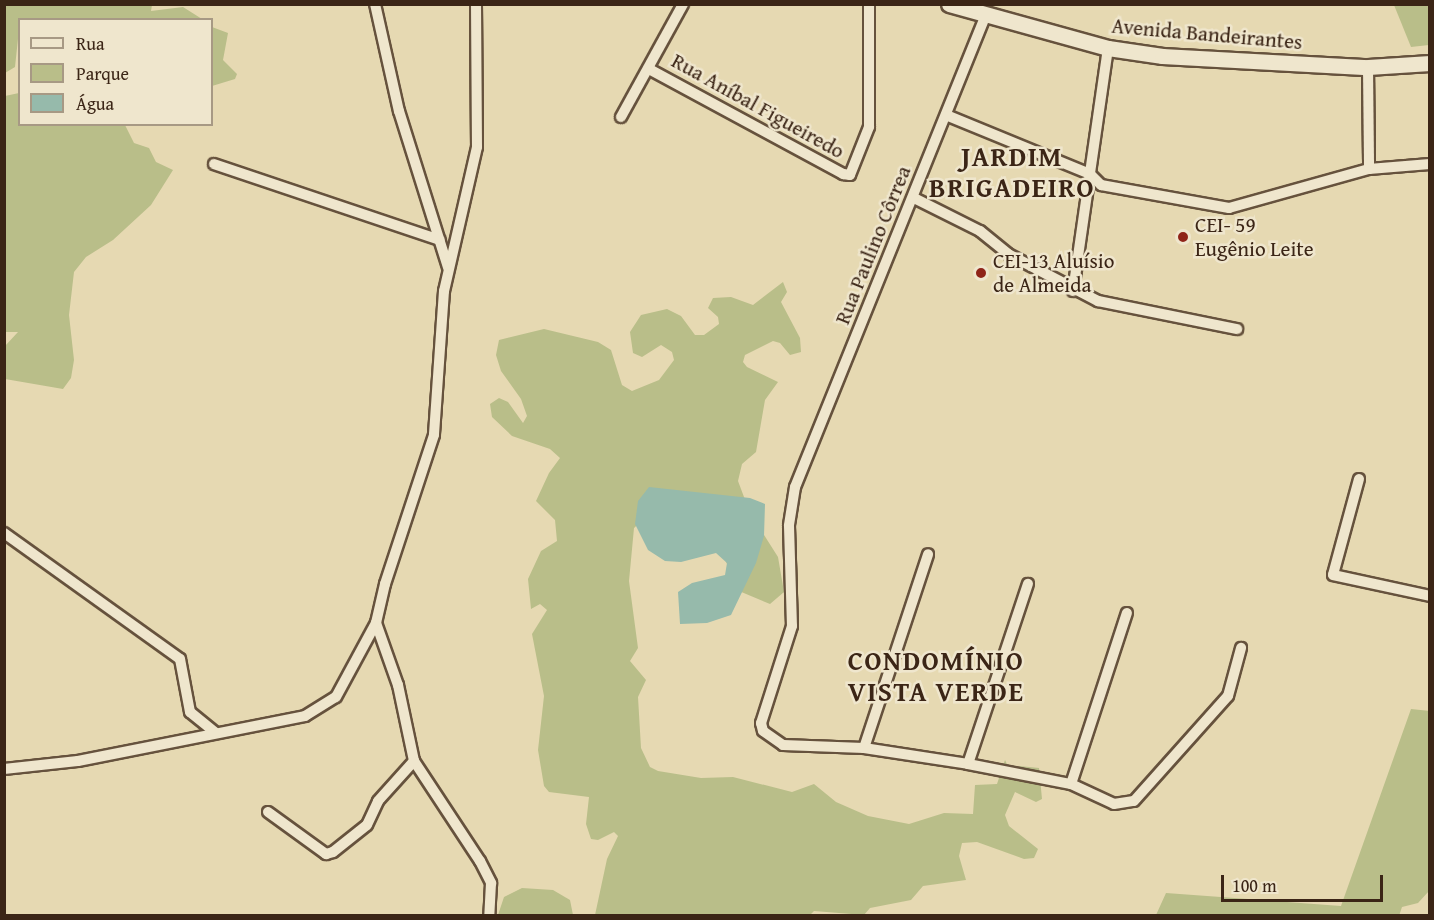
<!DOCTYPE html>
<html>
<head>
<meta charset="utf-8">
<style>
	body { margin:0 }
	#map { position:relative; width:1434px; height:920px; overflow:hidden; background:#e6d9b2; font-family:"Gentium Book Plus",serif }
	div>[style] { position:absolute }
	.green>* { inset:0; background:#b9be89 }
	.water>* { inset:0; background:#96baab }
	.roads { filter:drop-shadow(2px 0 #66523d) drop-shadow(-2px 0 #66523d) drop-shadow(0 2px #66523d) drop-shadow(0 -2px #66523d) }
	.street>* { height:10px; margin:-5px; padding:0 5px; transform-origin:5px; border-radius:5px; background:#efe6cd }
	.secondary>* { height:15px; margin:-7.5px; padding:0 7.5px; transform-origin:7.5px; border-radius:7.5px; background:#efe6cd }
	.dots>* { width:16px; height:16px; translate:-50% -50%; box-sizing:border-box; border:3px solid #efe6cd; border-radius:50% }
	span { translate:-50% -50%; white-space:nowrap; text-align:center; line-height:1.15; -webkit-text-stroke:5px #efe6cd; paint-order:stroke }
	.street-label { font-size:21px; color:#3b2516 }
	.poi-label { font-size:21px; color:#3b2516 }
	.left { translate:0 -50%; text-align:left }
	.district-label { font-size:27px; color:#3b2516; font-weight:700; letter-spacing:1.5px }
	.frame { position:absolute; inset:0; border:6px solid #3b2516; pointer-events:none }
	.legend { position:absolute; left:18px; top:18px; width:195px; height:108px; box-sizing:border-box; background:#efe6cd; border:2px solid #a79984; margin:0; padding:8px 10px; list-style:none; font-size:18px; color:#3b2516 }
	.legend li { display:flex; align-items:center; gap:12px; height:30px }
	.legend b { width:30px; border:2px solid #a79984 }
	.scale { position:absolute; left:1221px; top:875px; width:162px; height:27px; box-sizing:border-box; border:3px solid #3b2516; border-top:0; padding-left:8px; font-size:18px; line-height:21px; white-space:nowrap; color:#3b2516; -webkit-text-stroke:4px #efe6cd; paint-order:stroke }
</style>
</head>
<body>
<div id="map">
	<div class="green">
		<i style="clip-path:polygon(4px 5px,152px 5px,151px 11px,183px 7px,202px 19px,20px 20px,15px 67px,5px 73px)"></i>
		<i style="clip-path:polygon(1394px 5px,1429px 5px,1429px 45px,1411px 47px)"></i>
		<i style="clip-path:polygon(212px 27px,228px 33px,223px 60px,237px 74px,235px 79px,212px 86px)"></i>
		<i style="clip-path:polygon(19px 93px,20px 124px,125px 125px,134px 143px,149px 148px,156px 162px,173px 170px,151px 205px,113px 240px,86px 257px,74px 272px,69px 315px,74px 360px,71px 378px,63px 389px,5px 379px,5px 346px,18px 332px,5px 332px,5px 96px)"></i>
		<i style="clip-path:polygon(783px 282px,787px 292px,781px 302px,800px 338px,801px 352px,790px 355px,780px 343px,773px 341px,745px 355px,743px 362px,747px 367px,778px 382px,765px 400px,756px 452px,742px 464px,738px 481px,750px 513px,778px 557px,784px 592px,770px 604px,739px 591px,711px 528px,648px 515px,634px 528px,629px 581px,638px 648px,630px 661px,646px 680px,638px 697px,641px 748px,650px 767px,658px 771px,701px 778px,733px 777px,792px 792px,814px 784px,836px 802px,868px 816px,909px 824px,944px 813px,973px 814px,975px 785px,997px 784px,1005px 760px,1014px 779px,1019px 766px,1039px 768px,1042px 799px,1036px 802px,1015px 792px,1005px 815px,1009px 826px,1038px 849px,1034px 858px,1024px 859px,977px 842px,962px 843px,959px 856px,966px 880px,923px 886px,911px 900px,870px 908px,864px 915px,814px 911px,809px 916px,595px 915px,607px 859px,618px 836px,614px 832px,598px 840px,591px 839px,586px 824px,589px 797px,549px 792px,544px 786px,538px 750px,544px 696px,532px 634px,547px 610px,540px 604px,531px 609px,528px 579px,541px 551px,557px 541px,555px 520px,536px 501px,549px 473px,560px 458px,550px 449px,512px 436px,492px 417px,490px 404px,499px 398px,508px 402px,523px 423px,527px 416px,521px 399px,501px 371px,496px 355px,499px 340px,544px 329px,598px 342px,611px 350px,622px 385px,632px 391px,659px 380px,674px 360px,672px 352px,661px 345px,642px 357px,633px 353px,630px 332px,641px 315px,667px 309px,681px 316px,695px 335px,704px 335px,719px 324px,718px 317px,708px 308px,713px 298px,731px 297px,753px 305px)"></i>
		<i style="clip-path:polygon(1411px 709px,1430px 711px,1429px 891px,1418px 903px,1402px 907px,1399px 916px,1156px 915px,1166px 893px,1341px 906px)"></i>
		<i style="clip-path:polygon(522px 888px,553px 890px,570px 900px,573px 915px,498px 915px,504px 897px)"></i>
	</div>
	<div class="water">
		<i style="clip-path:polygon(649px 487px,750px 498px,765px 504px,764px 536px,756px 563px,731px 615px,707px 623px,680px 624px,678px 592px,692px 583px,725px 575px,727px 563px,716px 553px,681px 562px,665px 561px,648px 550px,635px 524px,638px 501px)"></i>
	</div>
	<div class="roads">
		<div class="street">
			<i style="left:375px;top:4px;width:110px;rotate:77.4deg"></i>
			<i style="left:399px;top:111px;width:164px;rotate:72.6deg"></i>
			<i style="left:476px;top:4px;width:143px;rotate:89.6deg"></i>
			<i style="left:477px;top:147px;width:148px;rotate:102.9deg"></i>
			<i style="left:444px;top:291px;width:144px;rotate:94deg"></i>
			<i style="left:434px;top:435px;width:157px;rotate:108.2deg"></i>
			<i style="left:385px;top:584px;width:40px;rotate:103deg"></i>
			<i style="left:376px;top:623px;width:66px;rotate:70.5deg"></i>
			<i style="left:398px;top:685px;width:78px;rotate:78.1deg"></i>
			<i style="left:414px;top:761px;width:120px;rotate:56.6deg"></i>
			<i style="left:480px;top:861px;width:25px;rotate:63deg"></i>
			<i style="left:491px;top:883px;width:33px;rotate:93deg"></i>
			<i style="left:985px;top:17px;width:507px;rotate:112.01deg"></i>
			<i style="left:795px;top:487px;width:39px;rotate:99deg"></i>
			<i style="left:789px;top:526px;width:100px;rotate:88.3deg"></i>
			<i style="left:792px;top:626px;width:102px;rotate:107.7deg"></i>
			<i style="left:761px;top:723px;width:8px;rotate:76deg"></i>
			<i style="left:763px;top:731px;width:24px;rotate:35deg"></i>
			<i style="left:783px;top:745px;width:81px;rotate:2.1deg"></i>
			<i style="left:864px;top:748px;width:105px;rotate:8.7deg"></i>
			<i style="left:968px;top:764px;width:105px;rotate:11deg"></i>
			<i style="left:1071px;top:784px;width:47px;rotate:24.9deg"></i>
			<i style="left:1114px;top:804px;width:20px;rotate:-9deg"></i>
			<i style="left:1134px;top:801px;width:141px;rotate:-48.2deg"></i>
			<i style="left:1228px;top:696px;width:50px;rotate:-74.8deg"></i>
			<i style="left:1368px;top:67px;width:102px;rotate:89.4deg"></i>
			<i style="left:649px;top:69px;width:221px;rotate:28.4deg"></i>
			<i style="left:843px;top:174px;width:7px;rotate:8deg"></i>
			<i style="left:850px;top:175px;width:52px;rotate:-68.4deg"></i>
			<i style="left:869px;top:127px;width:123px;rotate:-90deg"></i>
			<i style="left:946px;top:115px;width:156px;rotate:22.3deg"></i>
			<i style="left:1090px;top:174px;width:16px;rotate:45deg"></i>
			<i style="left:1101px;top:185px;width:130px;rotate:10.2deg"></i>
			<i style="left:1229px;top:208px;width:145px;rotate:-15.6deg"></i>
			<i style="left:1369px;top:169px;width:61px;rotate:-4.7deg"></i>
			<i style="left:621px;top:117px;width:129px;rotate:-61.2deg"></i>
			<i style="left:214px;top:164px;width:238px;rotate:18.6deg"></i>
			<i style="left:914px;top:198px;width:74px;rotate:26.6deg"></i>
			<i style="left:980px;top:231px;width:36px;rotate:39deg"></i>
			<i style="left:1008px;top:254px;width:102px;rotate:27.6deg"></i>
			<i style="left:1098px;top:301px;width:142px;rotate:11.4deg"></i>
			<i style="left:1073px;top:291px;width:246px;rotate:-81.8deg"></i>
			<i style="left:1359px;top:479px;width:99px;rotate:105.2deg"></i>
			<i style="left:1333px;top:575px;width:99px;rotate:12.2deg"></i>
			<i style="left:4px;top:533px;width:216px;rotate:35.6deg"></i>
			<i style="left:180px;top:659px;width:54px;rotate:79.3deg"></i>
			<i style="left:190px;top:712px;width:32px;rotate:39deg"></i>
			<i style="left:864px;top:748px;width:204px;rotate:-71.7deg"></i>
			<i style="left:968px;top:764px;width:190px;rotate:-71.6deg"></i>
			<i style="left:4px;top:769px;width:74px;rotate:-6.2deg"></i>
			<i style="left:78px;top:761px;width:231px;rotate:-11.2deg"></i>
			<i style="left:305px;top:716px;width:36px;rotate:-32deg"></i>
			<i style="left:336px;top:697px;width:84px;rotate:-61.6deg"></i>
			<i style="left:1071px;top:784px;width:180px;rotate:-71.9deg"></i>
			<i style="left:268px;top:812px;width:72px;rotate:35.9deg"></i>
			<i style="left:326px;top:854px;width:7px;rotate:-16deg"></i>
			<i style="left:333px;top:852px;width:43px;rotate:-38.5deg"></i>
			<i style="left:367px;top:825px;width:26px;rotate:-65deg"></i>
			<i style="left:378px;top:801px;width:54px;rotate:-48deg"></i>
		</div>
		<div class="secondary">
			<i style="left:949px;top:4px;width:165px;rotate:15.5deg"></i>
			<i style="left:1108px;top:48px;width:55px;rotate:8.4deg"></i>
			<i style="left:1162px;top:56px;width:206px;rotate:3.1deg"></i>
			<i style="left:1368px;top:67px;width:62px;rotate:-3.7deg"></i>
		</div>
	</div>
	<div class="dots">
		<i style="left:1183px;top:237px;background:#8f2418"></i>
		<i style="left:981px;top:273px;background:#8f2418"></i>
	</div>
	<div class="street-label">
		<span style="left:1207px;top:34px;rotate:5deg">Avenida Bandeirantes</span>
		<span style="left:758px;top:106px;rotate:29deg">Rua Aníbal Figueiredo</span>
		<span style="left:873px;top:245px;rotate:-68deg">Rua Paulino Côrrea</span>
	</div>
	<div class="poi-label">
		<span class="left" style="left:1195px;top:237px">CEI- 59<br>Eugênio Leite</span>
		<span class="left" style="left:993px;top:273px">CEI-13 Aluísio<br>de Almeida</span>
	</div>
	<div class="district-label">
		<span style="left:1012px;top:172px">JARDIM<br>BRIGADEIRO</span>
		<span style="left:936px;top:676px">CONDOMÍNIO<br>VISTA VERDE</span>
	</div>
	<div class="frame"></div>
	<ul class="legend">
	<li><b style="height:8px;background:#efe6cd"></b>Rua</li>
	<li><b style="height:16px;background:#b9be89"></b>Parque</li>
	<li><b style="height:16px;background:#96baab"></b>Água</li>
	</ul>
	<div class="scale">100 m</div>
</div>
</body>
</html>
